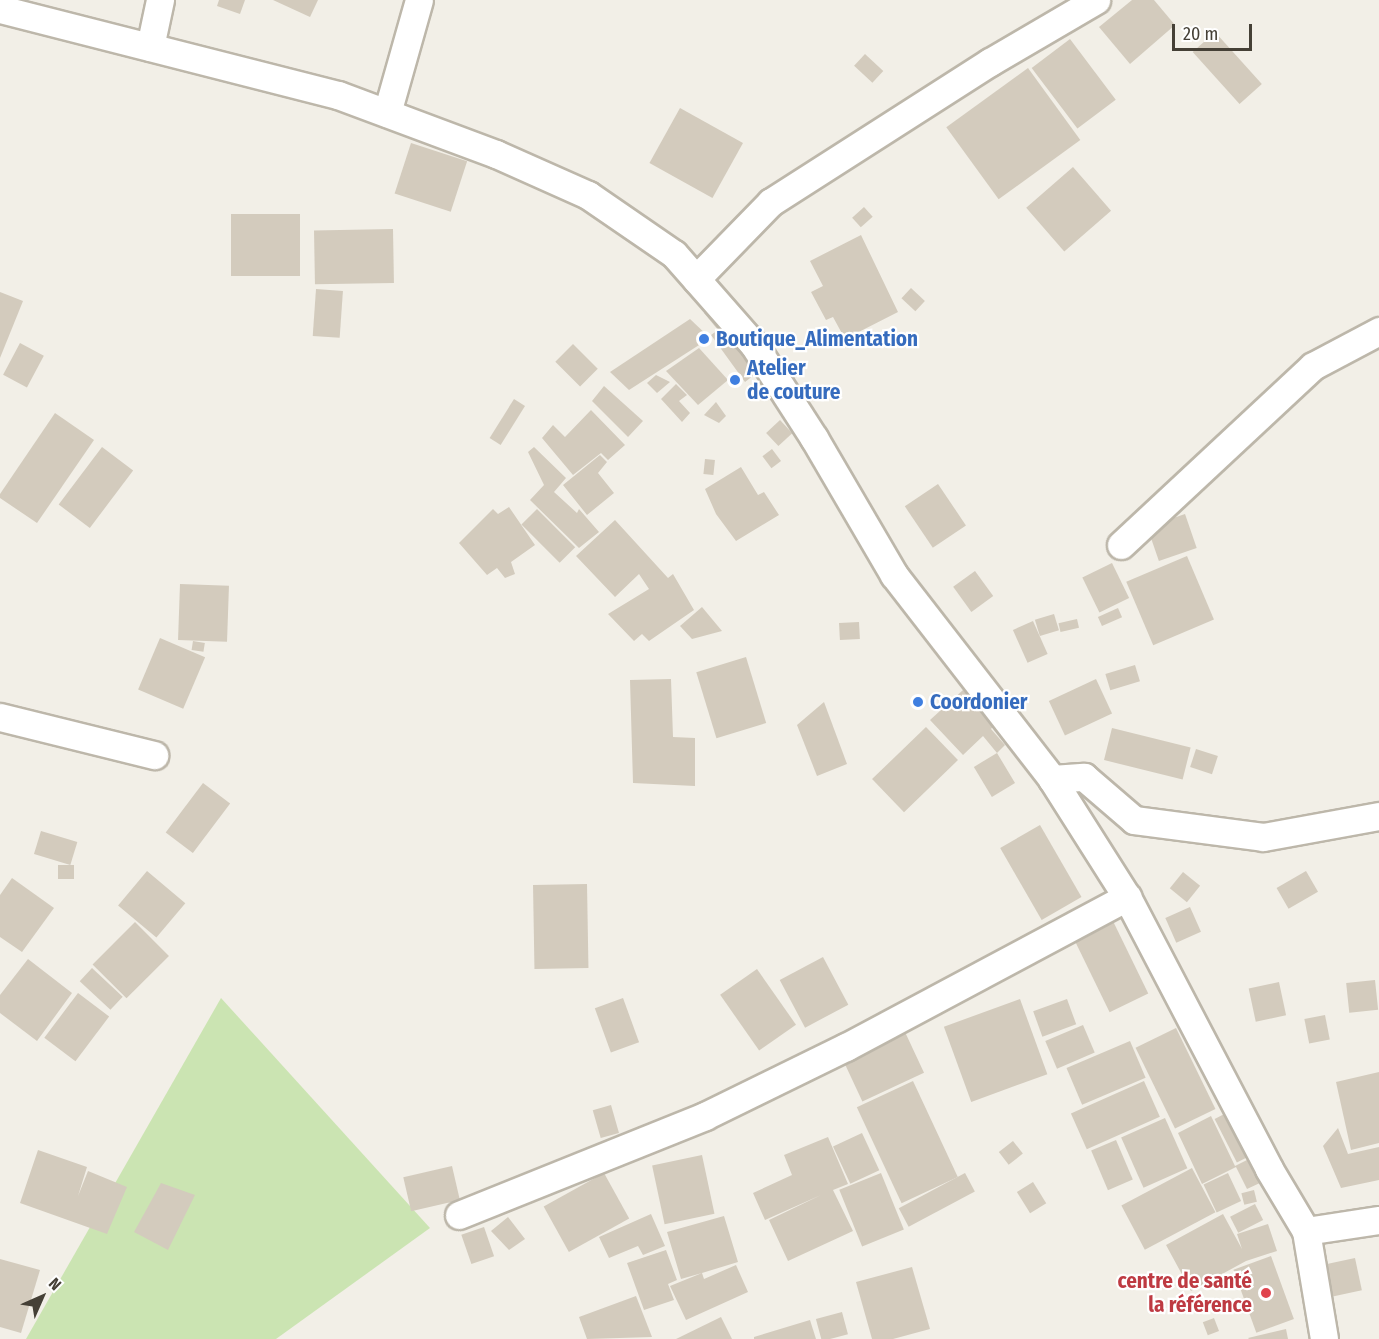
<!DOCTYPE html>
<html>
<head>
<meta charset="utf-8">
<style>
	body { margin:0 }
	#map { position:relative; width:1379px; height:1339px; overflow:hidden; background:#f2efe7; font-family:"Fira Sans Condensed",sans-serif }
	div>[style] { position:absolute }
	.green>* { inset:0; background:#cbe4b2 }
	.building>* { inset:0; background:#d3cbbd; transform-origin:0 0 }
	.roads { filter:drop-shadow(2px 0 #bdb7aa) drop-shadow(-2px 0 #bdb7aa) drop-shadow(0 2px #bdb7aa) drop-shadow(0 -2px #bdb7aa) }
	.street>* { height:27px; margin:-13.5px; padding:0 13.5px; transform-origin:13.5px; border-radius:13.5px; background:#fff }
	.dots>* { width:16px; height:16px; translate:-50% -50%; box-sizing:border-box; border:3px solid #fff; border-radius:50% }
	span { translate:-50% -50%; white-space:nowrap; text-align:center; line-height:1.15; -webkit-text-stroke:4.5px #fff; paint-order:stroke }
	.shop-label { font-size:21px; color:#366cbe; font-weight:700 }
	.left { translate:0 -50%; text-align:left }
	.health-label { font-size:21px; color:#be3a42; font-weight:700 }
	.right { translate:-100% -50%; text-align:right }
	.north { position:absolute; left:12px; top:1267px; width:60px; height:60px; -webkit-text-stroke:4px #fff; paint-order:stroke; rotate:45deg; font-size:16px; font-weight:700; line-height:24px; text-align:center; color:#454036 }
	.north::after { content:''; display:block; margin:auto; width:21px; height:27px; background:#454036; clip-path:polygon(50% 0,100% 100%,50% 72%,0 100%) }
	.scale { position:absolute; left:1172px; top:24px; width:80px; height:27px; box-sizing:border-box; border:3px solid #454036; border-top:0; padding-left:8px; font-size:18px; line-height:21px; white-space:nowrap; color:#454036; -webkit-text-stroke:4px #fff; paint-order:stroke }
</style>
</head>
<body>
<div id="map">
	<div class="green">
		<i style="clip-path:polygon(221px 998px,430px 1228px,276px 1339px,26px 1339px)"></i>
	</div>
	<div class="building">
		<i style="clip-path:polygon(219px 0,245px 0,240px 14px,217px 6px)"></i>
		<i style="clip-path:polygon(273px 0,318px 0,310px 17px)"></i>
		<i style="clip-path:polygon(1132px 0,1154px 0,1175px 25px,1130px 64px,1099px 27px)"></i>
		<i style="left:1215px;top:32px;width:70px;height:30px;rotate:48deg"></i>
		<i style="left:1070px;top:39px;width:76px;height:48px;rotate:53deg"></i>
		<i style="left:865px;top:54px;width:25px;height:16px;rotate:43deg"></i>
		<i style="left:1028px;top:68px;width:89px;height:101px;rotate:54deg"></i>
		<i style="left:680px;top:108px;width:72px;height:63px;rotate:29deg"></i>
		<i style="left:411px;top:143px;width:59px;height:53px;rotate:18deg"></i>
		<i style="left:1073px;top:167px;width:58px;height:62px;rotate:49deg"></i>
		<i style="left:864px;top:207px;width:13px;height:16px;rotate:48deg"></i>
		<i style="left:300px;top:214px;width:62px;height:69px;rotate:90deg"></i>
		<i style="left:393px;top:229px;width:54px;height:79px;rotate:89deg"></i>
		<i style="clip-path:polygon(861px 235px,898px 312px,845px 339px,833px 317px,826px 320px,811px 292px,823px 286px,810px 261px)"></i>
		<i style="left:911px;top:288px;width:19px;height:14px;rotate:43deg"></i>
		<i style="left:316px;top:289px;width:27px;height:47px;rotate:4deg"></i>
		<i style="clip-path:polygon(0 292px,23px 301px,0 358px)"></i>
		<i style="clip-path:polygon(712px 306px,763px 368px,745px 382px,711px 335px,718px 330px,704px 313px)"></i>
		<i style="clip-path:polygon(690px 319px,710px 338px,629px 390px,610px 372px)"></i>
		<i style="left:20px;top:343px;width:27px;height:36px;rotate:28deg"></i>
		<i style="left:573px;top:344px;width:35px;height:25px;rotate:45deg"></i>
		<i style="clip-path:polygon(699px 348px,728px 380px,698px 405px,666px 371px)"></i>
		<i style="clip-path:polygon(656px 375px,670px 382px,657px 393px,647px 383px)"></i>
		<i style="clip-path:polygon(676px 384px,687px 395px,679px 401px,690px 413px,682px 422px,661px 399px)"></i>
		<i style="clip-path:polygon(604px 386px,643px 421px,628px 437px,592px 401px)"></i>
		<i style="left:514px;top:399px;width:13px;height:46px;rotate:32deg"></i>
		<i style="clip-path:polygon(716px 402px,726px 416px,719px 423px,704px 415px)"></i>
		<i style="clip-path:polygon(591px 410px,625px 445px,608px 460px,601px 453px,573px 475px,542px 438px,553px 425px,565px 437px)"></i>
		<i style="clip-path:polygon(55px 413px,94px 440px,37px 523px,0 498px,0 494px)"></i>
		<i style="left:780px;top:420px;width:18px;height:19px;rotate:47deg"></i>
		<i style="left:102px;top:447px;width:39px;height:72px;rotate:37deg"></i>
		<i style="clip-path:polygon(534px 447px,566px 478px,554px 492px,577px 513px,579px 509px,599px 532px,579px 548px,530px 500px,544px 485px,528px 452px)"></i>
		<i style="left:772px;top:449px;width:15px;height:12px;rotate:53deg"></i>
		<i style="clip-path:polygon(600px 455px,607px 462px,598px 473px,614px 493px,587px 515px,563px 485px)"></i>
		<i style="left:705px;top:459px;width:10px;height:15px;rotate:6deg"></i>
		<i style="clip-path:polygon(741px 467px,758px 495px,764px 492px,779px 515px,736px 541px,716px 514px,705px 489px)"></i>
		<i style="left:938px;top:484px;width:50px;height:40px;rotate:56deg"></i>
		<i style="clip-path:polygon(509px 507px,535px 545px,511px 562px,515px 574px,505px 578px,497px 568px,487px 575px,459px 543px,493px 509px,498px 514px)"></i>
		<i style="left:537px;top:509px;width:54px;height:22px;rotate:45deg"></i>
		<i style="left:1185px;top:514px;width:36px;height:40px;rotate:71deg"></i>
		<i style="clip-path:polygon(615px 520px,668px 578px,673px 574px,694px 610px,649px 641px,642px 634px,634px 641px,608px 614px,649px 589px,639px 574px,615px 597px,576px 556px)"></i>
		<i style="left:1187px;top:556px;width:69px;height:66px;rotate:67deg"></i>
		<i style="left:1112px;top:563px;width:39px;height:33px;rotate:64deg"></i>
		<i style="left:975px;top:571px;width:31px;height:27px;rotate:54deg"></i>
		<i style="left:180px;top:584px;width:49px;height:56px;rotate:2deg"></i>
		<i style="clip-path:polygon(702px 607px,722px 631px,692px 639px,680px 626px)"></i>
		<i style="left:1118px;top:608px;width:10px;height:22px;rotate:66deg"></i>
		<i style="left:1054px;top:614px;width:17px;height:20px;rotate:73deg"></i>
		<i style="left:1077px;top:619px;width:9px;height:19px;rotate:77deg"></i>
		<i style="left:1033px;top:621px;width:36px;height:22px;rotate:66deg"></i>
		<i style="left:859px;top:622px;width:17px;height:20px;rotate:87deg"></i>
		<i style="left:160px;top:638px;width:49px;height:56px;rotate:23deg"></i>
		<i style="left:193px;top:641px;width:12px;height:9px;rotate:9deg"></i>
		<i style="left:746px;top:657px;width:69px;height:52px;rotate:73deg"></i>
		<i style="left:1135px;top:665px;width:17px;height:31px;rotate:73deg"></i>
		<i style="clip-path:polygon(671px 679px,673px 737px,695px 738px,695px 786px,633px 783px,630px 680px)"></i>
		<i style="left:1096px;top:679px;width:38px;height:52px;rotate:65deg"></i>
		<i style="clip-path:polygon(963px 690px,995px 724px,991px 729px,1005px 745px,997px 753px,983px 736px,963px 755px,930px 720px)"></i>
		<i style="clip-path:polygon(824px 702px,847px 764px,817px 776px,797px 725px)"></i>
		<i style="left:926px;top:727px;width:46px;height:75px;rotate:46deg"></i>
		<i style="left:1112px;top:728px;width:81px;height:33px;rotate:14deg"></i>
		<i style="left:1196px;top:749px;width:23px;height:19px;rotate:18deg"></i>
		<i style="left:997px;top:753px;width:35px;height:27px;rotate:59deg"></i>
		<i style="left:203px;top:783px;width:34px;height:62px;rotate:37deg"></i>
		<i style="left:1040px;top:825px;width:83px;height:46px;rotate:60deg"></i>
		<i style="left:41px;top:831px;width:38px;height:24px;rotate:17deg"></i>
		<i style="left:74px;top:865px;width:14px;height:16px;rotate:90deg"></i>
		<i style="left:147px;top:871px;width:50px;height:45px;rotate:40deg"></i>
		<i style="left:1306px;top:871px;width:24px;height:34px;rotate:60deg"></i>
		<i style="left:1183px;top:872px;width:22px;height:21px;rotate:39deg"></i>
		<i style="clip-path:polygon(12px 878px,54px 908px,22px 952px,0 937px,0 895px)"></i>
		<i style="left:587px;top:884px;width:84px;height:54px;rotate:89deg"></i>
		<i style="left:1190px;top:907px;width:27px;height:27px;rotate:66deg"></i>
		<i style="left:1111px;top:917px;width:85px;height:43px;rotate:64deg"></i>
		<i style="left:135px;top:922px;width:48px;height:60px;rotate:45deg"></i>
		<i style="left:823px;top:957px;width:54px;height:49px;rotate:62deg"></i>
		<i style="clip-path:polygon(28px 959px,72px 993px,37px 1041px,0 1013px,0 995px)"></i>
		<i style="left:92px;top:968px;width:42px;height:18px;rotate:43deg"></i>
		<i style="left:757px;top:969px;width:68px;height:45px;rotate:55deg"></i>
		<i style="left:1375px;top:980px;width:30px;height:29px;rotate:84deg"></i>
		<i style="left:1279px;top:982px;width:34px;height:31px;rotate:78deg"></i>
		<i style="left:78px;top:993px;width:39px;height:56px;rotate:37deg"></i>
		<i style="left:623px;top:998px;width:47px;height:30px;rotate:70deg"></i>
		<i style="left:1020px;top:999px;width:80px;height:81px;rotate:70deg"></i>
		<i style="left:1067px;top:999px;width:27px;height:36px;rotate:70deg"></i>
		<i style="left:1325px;top:1015px;width:25px;height:21px;rotate:79deg"></i>
		<i style="left:1083px;top:1025px;width:30px;height:41px;rotate:67deg"></i>
		<i style="left:1176px;top:1028px;width:90px;height:45px;rotate:64deg"></i>
		<i style="left:905px;top:1032px;width:45px;height:68px;rotate:65deg"></i>
		<i style="left:1130px;top:1041px;width:40px;height:69px;rotate:67deg"></i>
		<i style="clip-path:polygon(1379px 1072px,1379px 1143px,1351px 1150px,1336px 1082px)"></i>
		<i style="left:913px;top:1081px;width:106px;height:62px;rotate:65deg"></i>
		<i style="left:1144px;top:1081px;width:39px;height:80px;rotate:66deg"></i>
		<i style="left:611px;top:1105px;width:29px;height:19px;rotate:74deg"></i>
		<i style="left:1236px;top:1108px;width:49px;height:24px;rotate:63deg"></i>
		<i style="clip-path:polygon(1211px 1116px,1235px 1166px,1251px 1158px,1262px 1182px,1247px 1189px,1236px 1167px,1202px 1184px,1178px 1133px)"></i>
		<i style="left:1165px;top:1118px;width:55px;height:48px;rotate:66deg"></i>
		<i style="clip-path:polygon(1338px 1128px,1348px 1154px,1379px 1147px,1379px 1180px,1341px 1188px,1323px 1146px)"></i>
		<i style="left:862px;top:1133px;width:41px;height:32px;rotate:65deg"></i>
		<i style="clip-path:polygon(828px 1137px,848px 1184px,833px 1190px,853px 1231px,788px 1261px,769px 1220px,821px 1195px,765px 1220px,753px 1193px,792px 1175px,784px 1155px)"></i>
		<i style="left:1116px;top:1140px;width:43px;height:27px;rotate:67deg"></i>
		<i style="left:1013px;top:1141px;width:16px;height:18px;rotate:52deg"></i>
		<i style="clip-path:polygon(38px 1150px,87px 1167px,78px 1196px,88px 1171px,127px 1187px,107px 1234px,20px 1203px)"></i>
		<i style="left:702px;top:1155px;width:60px;height:51px;rotate:78deg"></i>
		<i style="left:452px;top:1166px;width:35px;height:50px;rotate:77deg"></i>
		<i style="left:1192px;top:1168px;width:50px;height:80px;rotate:62deg"></i>
		<i style="left:604px;top:1173px;width:52px;height:69px;rotate:61deg"></i>
		<i style="left:881px;top:1173px;width:61px;height:45px;rotate:68deg"></i>
		<i style="left:965px;top:1173px;width:21px;height:75px;rotate:62deg"></i>
		<i style="left:1228px;top:1173px;width:31px;height:27px;rotate:65deg"></i>
		<i style="left:1033px;top:1182px;width:25px;height:19px;rotate:58deg"></i>
		<i style="clip-path:polygon(161px 1183px,195px 1195px,168px 1250px,134px 1232px)"></i>
		<i style="left:1254px;top:1190px;width:12px;height:13px;rotate:76deg"></i>
		<i style="left:1255px;top:1204px;width:18px;height:28px;rotate:63deg"></i>
		<i style="clip-path:polygon(651px 1214px,665px 1246px,643px 1255px,638px 1246px,609px 1258px,599px 1237px)"></i>
		<i style="clip-path:polygon(1223px 1214px,1242px 1249px,1237px 1234px,1268px 1224px,1277px 1251px,1246px 1261px,1191px 1291px,1166px 1245px)"></i>
		<i style="clip-path:polygon(724px 1216px,738px 1262px,702px 1273px,704px 1279px,736px 1265px,748px 1292px,686px 1320px,670px 1286px,702px 1273px,681px 1279px,667px 1232px)"></i>
		<i style="clip-path:polygon(508px 1217px,525px 1239px,509px 1250px,491px 1231px)"></i>
		<i style="left:484px;top:1227px;width:31px;height:24px;rotate:71deg"></i>
		<i style="clip-path:polygon(666px 1250px,677px 1280px,668px 1284px,674px 1300px,644px 1310px,627px 1263px)"></i>
		<i style="left:1271px;top:1256px;width:67px;height:40px;rotate:70deg"></i>
		<i style="left:1355px;top:1258px;width:33px;height:31px;rotate:78deg"></i>
		<i style="clip-path:polygon(0 1259px,40px 1270px,21px 1333px,0 1327px)"></i>
		<i style="clip-path:polygon(912px 1267px,930px 1329px,893px 1339px,872px 1339px,856px 1282px)"></i>
		<i style="clip-path:polygon(636px 1296px,652px 1337px,587px 1339px,579px 1317px)"></i>
		<i style="left:842px;top:1312px;width:23px;height:27px;rotate:75deg"></i>
		<i style="clip-path:polygon(721px 1317px,732px 1339px,676px 1339px)"></i>
		<i style="left:1214px;top:1318px;width:14px;height:12px;rotate:69deg"></i>
		<i style="clip-path:polygon(810px 1320px,816px 1339px,754px 1339px,754px 1337px)"></i>
		<i style="clip-path:polygon(1286px 1329px,1288px 1339px,1249px 1339px,1248px 1338px)"></i>
	</div>
	<div class="roads">
		<div class="street">
			<i style="left:0;top:9px;width:349px;rotate:14.3deg"></i>
			<i style="left:338px;top:95px;width:169px;rotate:20.5deg"></i>
			<i style="left:496px;top:154px;width:101px;rotate:24deg"></i>
			<i style="left:588px;top:195px;width:104px;rotate:34.5deg"></i>
			<i style="left:674px;top:254px;width:121px;rotate:48.7deg"></i>
			<i style="left:754px;top:345px;width:111px;rotate:57.2deg"></i>
			<i style="left:814px;top:438px;width:159px;rotate:59.7deg"></i>
			<i style="left:894px;top:575px;width:258px;rotate:52.2deg"></i>
			<i style="left:1052px;top:779px;width:140px;rotate:57.6deg"></i>
			<i style="left:1127px;top:897px;width:307px;rotate:62.4deg"></i>
			<i style="left:1269px;top:1169px;width:72px;rotate:59.2deg"></i>
			<i style="left:1306px;top:1231px;width:109px;rotate:80.5deg"></i>
			<i style="left:150px;top:47px;width:48px;rotate:-78deg"></i>
			<i style="left:387px;top:113px;width:117px;rotate:-74.2deg"></i>
			<i style="left:696px;top:279px;width:107px;rotate:-45.8deg"></i>
			<i style="left:771px;top:202px;width:260px;rotate:-32.6deg"></i>
			<i style="left:990px;top:62px;width:123px;rotate:-30.3deg"></i>
			<i style="left:1121px;top:545px;width:262px;rotate:-43deg"></i>
			<i style="left:1313px;top:366px;width:75px;rotate:-27.9deg"></i>
			<i style="left:0;top:717px;width:159px;rotate:13.9deg"></i>
			<i style="left:1052px;top:779px;width:32px;rotate:-4deg"></i>
			<i style="left:1084px;top:777px;width:66px;rotate:40.7deg"></i>
			<i style="left:1134px;top:820px;width:130px;rotate:7.5deg"></i>
			<i style="left:1263px;top:837px;width:118px;rotate:-10.3deg"></i>
			<i style="left:459px;top:1215px;width:265px;rotate:-21.9deg"></i>
			<i style="left:705px;top:1116px;width:157px;rotate:-26.1deg"></i>
			<i style="left:846px;top:1047px;width:319px;rotate:-28.1deg"></i>
			<i style="left:1306px;top:1231px;width:74px;rotate:-8.6deg"></i>
		</div>
	</div>
	<div class="dots">
		<i style="left:704px;top:339px;background:#3f7fe0"></i>
		<i style="left:735px;top:380px;background:#3f7fe0"></i>
		<i style="left:918px;top:702px;background:#3f7fe0"></i>
		<i style="left:1266px;top:1293px;background:#e0444e"></i>
	</div>
	<div class="shop-label">
		<span class="left" style="left:716px;top:339px">Boutique_Alimentation</span>
		<span class="left" style="left:747px;top:380px">Atelier<br>de couture</span>
		<span class="left" style="left:930px;top:702px">Coordonier</span>
	</div>
	<div class="health-label">
		<span class="right" style="left:1252px;top:1293px">centre de santé<br>la référence</span>
	</div>
	<div class="north">N</div>
	<div class="scale">20 m</div>
</div>
</body>
</html>
